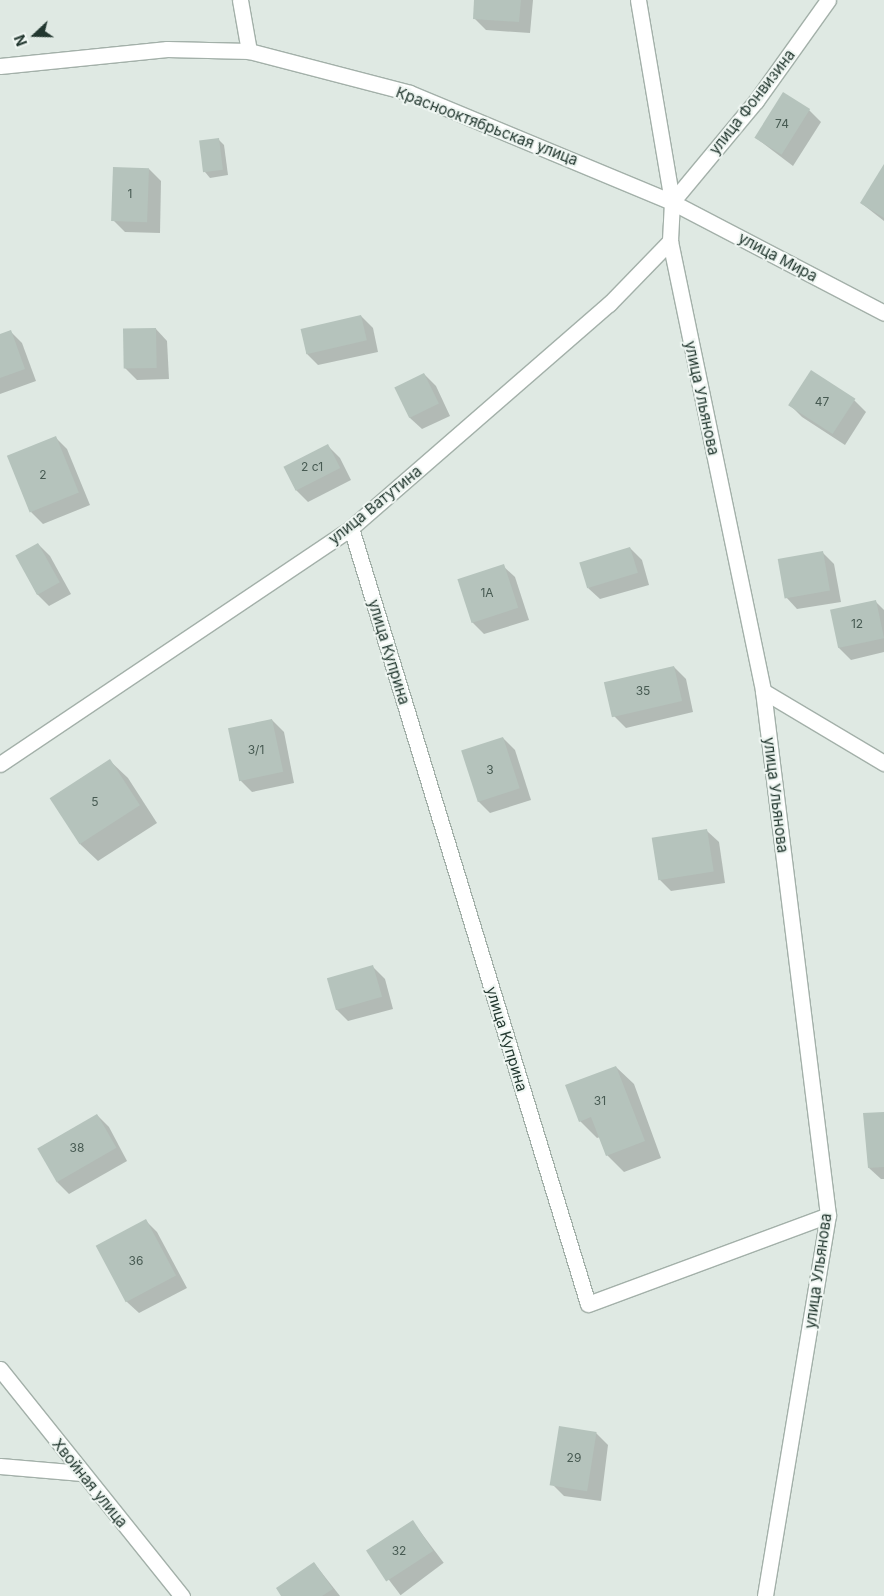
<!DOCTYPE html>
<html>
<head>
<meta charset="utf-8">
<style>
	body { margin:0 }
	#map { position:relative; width:884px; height:1596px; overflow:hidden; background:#dfe9e3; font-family:Inter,sans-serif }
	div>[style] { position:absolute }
	.shadow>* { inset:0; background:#0003; transform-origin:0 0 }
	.building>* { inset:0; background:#b5c3bc; transform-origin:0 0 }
	.roads { filter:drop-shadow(1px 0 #a3b0a9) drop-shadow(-1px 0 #a3b0a9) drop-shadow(0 1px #a3b0a9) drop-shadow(0 -1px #a3b0a9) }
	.minor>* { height:15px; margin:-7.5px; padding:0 7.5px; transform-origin:7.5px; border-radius:7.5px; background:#fff }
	span { translate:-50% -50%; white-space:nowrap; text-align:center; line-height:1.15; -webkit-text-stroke:4px #eff6f2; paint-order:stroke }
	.number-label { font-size:12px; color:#475a52 }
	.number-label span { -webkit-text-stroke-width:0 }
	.street-label { font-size:15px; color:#22372f }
	.north { position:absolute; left:10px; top:10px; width:50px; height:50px; -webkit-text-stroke:4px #eff6f2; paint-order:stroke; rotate:249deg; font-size:14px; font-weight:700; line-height:20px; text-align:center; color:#22372f }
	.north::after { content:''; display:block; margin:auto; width:18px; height:22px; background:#22372f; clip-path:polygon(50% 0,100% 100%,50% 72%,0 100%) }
</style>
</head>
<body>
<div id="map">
	<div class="shadow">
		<i style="clip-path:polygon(475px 0,533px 0,530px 33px,486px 30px,474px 18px)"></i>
		<i style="clip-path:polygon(809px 110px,821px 122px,793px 166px,756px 138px)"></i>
		<i style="clip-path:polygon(218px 139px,224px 145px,228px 175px,210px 178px,205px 172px)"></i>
		<i style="clip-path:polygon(884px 166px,884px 221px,861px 203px)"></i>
		<i style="clip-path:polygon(149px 169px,161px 181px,160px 233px,125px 232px,113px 220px)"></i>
		<i style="clip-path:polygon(361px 316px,373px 328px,378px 352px,318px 365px,306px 353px)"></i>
		<i style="clip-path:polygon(156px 329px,167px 341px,169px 379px,137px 380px,125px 368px)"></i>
		<i style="clip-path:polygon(10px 331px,22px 343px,36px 381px,0 394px,0 335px)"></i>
		<i style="clip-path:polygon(811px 372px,854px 400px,866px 412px,845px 445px,802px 417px,790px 405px)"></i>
		<i style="clip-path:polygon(424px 374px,436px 386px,450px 416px,422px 429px,410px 418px,396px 388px)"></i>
		<i style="clip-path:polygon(55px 437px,67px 449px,90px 505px,43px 524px,31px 512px)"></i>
		<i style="clip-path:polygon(328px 446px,340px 458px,351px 480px,308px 502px,296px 490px,285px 467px)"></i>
		<i style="clip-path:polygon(38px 544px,50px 556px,71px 594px,49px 606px,37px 594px,17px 556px)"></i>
		<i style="clip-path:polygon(630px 548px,642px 560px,649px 585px,600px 599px,588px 588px)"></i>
		<i style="clip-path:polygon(822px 552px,834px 564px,841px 602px,797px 609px,786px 597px)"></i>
		<i style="clip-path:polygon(503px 566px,515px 577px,529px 620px,484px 634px,472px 622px)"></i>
		<i style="clip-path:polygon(875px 601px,884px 610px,884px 652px,851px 660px,839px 648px,831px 611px)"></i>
		<i style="clip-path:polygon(674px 667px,686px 679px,693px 712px,626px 728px,614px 716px)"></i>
		<i style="clip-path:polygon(272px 720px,284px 732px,294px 783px,252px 792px,240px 780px)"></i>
		<i style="clip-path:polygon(503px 738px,515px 750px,531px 800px,490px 813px,478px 801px)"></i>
		<i style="clip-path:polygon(110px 761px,128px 778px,157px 823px,98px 861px,80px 844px)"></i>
		<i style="clip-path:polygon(707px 831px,719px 842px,725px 883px,671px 891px,659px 879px)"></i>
		<i style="clip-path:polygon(373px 967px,385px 979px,393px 1009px,348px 1021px,336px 1009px)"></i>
		<i style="clip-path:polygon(616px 1067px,634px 1084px,661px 1158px,624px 1172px,607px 1155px,600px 1137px,597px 1138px,580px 1121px)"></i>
		<i style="clip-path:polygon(884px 1113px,884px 1179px,881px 1179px,869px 1168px)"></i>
		<i style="clip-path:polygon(97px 1115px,109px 1127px,127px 1161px,69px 1194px,57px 1182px)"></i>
		<i style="clip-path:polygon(146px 1221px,157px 1232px,187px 1288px,139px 1313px,127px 1302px,98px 1246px)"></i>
		<i style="clip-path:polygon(596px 1433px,608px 1445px,601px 1501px,564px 1496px,552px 1484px)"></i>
		<i style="left:413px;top:1522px;width:51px;height:54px;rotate:53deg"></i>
		<i style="clip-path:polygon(314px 1563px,340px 1596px,283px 1596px)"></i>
	</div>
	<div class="building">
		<i style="clip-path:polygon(474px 0,521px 0,519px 22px,473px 19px)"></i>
		<i style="left:783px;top:92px;width:32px;height:54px;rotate:32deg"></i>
		<i style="left:219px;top:138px;width:32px;height:20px;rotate:83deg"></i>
		<i style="clip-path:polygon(884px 164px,884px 218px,860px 203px)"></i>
		<i style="left:113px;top:167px;width:36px;height:54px;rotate:2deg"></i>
		<i style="left:361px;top:315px;width:26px;height:62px;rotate:77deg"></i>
		<i style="left:156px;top:328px;width:40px;height:33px;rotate:89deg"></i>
		<i style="clip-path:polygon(11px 330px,25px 369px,0 378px,0 334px)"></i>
		<i style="left:811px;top:370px;width:53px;height:42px;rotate:33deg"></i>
		<i style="left:424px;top:373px;width:34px;height:33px;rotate:64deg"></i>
		<i style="left:56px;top:436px;width:61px;height:53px;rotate:68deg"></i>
		<i style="left:328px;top:444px;width:27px;height:50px;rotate:63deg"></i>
		<i style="left:38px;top:543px;width:45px;height:26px;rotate:61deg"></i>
		<i style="left:630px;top:547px;width:27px;height:53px;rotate:73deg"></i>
		<i style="left:823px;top:551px;width:40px;height:46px;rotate:80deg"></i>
		<i style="left:504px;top:564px;width:46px;height:49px;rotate:72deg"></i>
		<i style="left:876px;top:600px;width:39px;height:47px;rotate:78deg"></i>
		<i style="left:674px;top:666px;width:36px;height:72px;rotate:77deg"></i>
		<i style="left:272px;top:719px;width:54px;height:45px;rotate:78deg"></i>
		<i style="left:503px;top:737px;width:54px;height:44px;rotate:72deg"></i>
		<i style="left:110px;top:759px;width:55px;height:72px;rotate:57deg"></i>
		<i style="left:707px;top:829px;width:43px;height:56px;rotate:81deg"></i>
		<i style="left:373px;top:965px;width:33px;height:48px;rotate:74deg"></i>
		<i style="clip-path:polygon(616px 1066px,645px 1141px,606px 1156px,591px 1117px,579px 1122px,565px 1085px)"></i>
		<i style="clip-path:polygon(884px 1112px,884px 1167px,868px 1168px,863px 1113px)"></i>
		<i style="left:97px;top:1114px;width:39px;height:69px;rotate:60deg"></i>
		<i style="left:146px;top:1219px;width:64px;height:57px;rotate:62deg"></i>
		<i style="left:559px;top:1426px;width:38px;height:60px;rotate:9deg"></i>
		<i style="left:413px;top:1520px;width:37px;height:56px;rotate:57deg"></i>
		<i style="clip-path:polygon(314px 1562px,333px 1589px,322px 1596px,281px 1596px,276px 1588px)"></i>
	</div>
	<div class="roads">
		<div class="minor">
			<i style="left:240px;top:0;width:52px;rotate:80deg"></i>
			<i style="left:638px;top:0;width:205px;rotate:80.4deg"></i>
			<i style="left:672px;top:202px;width:39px;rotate:93deg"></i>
			<i style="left:670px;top:241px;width:460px;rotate:78.3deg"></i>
			<i style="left:763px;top:691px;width:528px;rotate:82.93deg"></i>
			<i style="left:828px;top:1215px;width:386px;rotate:99.4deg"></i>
			<i style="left:0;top:66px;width:168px;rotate:-5.8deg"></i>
			<i style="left:167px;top:49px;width:82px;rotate:1.4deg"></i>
			<i style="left:249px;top:51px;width:166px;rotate:14.6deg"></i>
			<i style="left:410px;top:93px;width:284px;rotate:22.6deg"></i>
			<i style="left:672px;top:202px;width:239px;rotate:27.6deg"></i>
			<i style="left:672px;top:202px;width:131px;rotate:-50.3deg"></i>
			<i style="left:756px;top:101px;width:124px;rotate:-54.5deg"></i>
			<i style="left:351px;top:528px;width:811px;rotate:73.02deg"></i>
			<i style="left:588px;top:1304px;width:256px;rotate:-20.3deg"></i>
			<i style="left:763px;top:691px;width:141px;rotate:30.8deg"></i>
			<i style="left:0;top:764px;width:423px;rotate:-33.9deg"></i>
			<i style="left:351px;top:528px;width:342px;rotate:-41deg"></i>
			<i style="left:609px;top:304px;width:88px;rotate:-45.9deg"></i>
			<i style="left:0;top:1369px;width:291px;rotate:51.3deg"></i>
			<i style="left:0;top:1466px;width:82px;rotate:4.9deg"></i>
		</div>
	</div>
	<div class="number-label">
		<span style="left:782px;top:124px">74</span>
		<span style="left:130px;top:194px">1</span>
		<span style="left:822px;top:402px">47</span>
		<span style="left:312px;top:467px">2 с1</span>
		<span style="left:43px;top:475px">2</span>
		<span style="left:487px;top:593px">1А</span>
		<span style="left:857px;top:624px">12</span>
		<span style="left:643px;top:691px">35</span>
		<span style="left:256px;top:750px">3/1</span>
		<span style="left:490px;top:770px">3</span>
		<span style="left:95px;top:802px">5</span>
		<span style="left:600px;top:1101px">31</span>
		<span style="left:77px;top:1148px">38</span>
		<span style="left:136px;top:1261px">36</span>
		<span style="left:574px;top:1458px">29</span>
		<span style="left:399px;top:1551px">32</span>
	</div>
	<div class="street-label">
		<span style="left:752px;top:102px;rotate:-52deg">улица Фонвизина</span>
		<span style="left:487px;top:126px;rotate:21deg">Краснооктябрьская улица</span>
		<span style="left:778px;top:257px;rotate:28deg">улица Мира</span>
		<span style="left:702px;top:398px;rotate:78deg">улица Ульянова</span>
		<span style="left:375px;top:505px;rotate:-39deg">улица Ватутина</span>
		<span style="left:389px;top:652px;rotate:73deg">улица Куприна</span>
		<span style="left:776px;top:795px;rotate:83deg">улица Ульянова</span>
		<span style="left:507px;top:1039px;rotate:73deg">улица Куприна</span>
		<span style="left:818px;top:1271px;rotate:-82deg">улица Ульянова</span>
		<span style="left:90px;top:1483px;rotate:51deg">Хвойная улица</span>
	</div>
	<div class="north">N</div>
</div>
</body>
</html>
